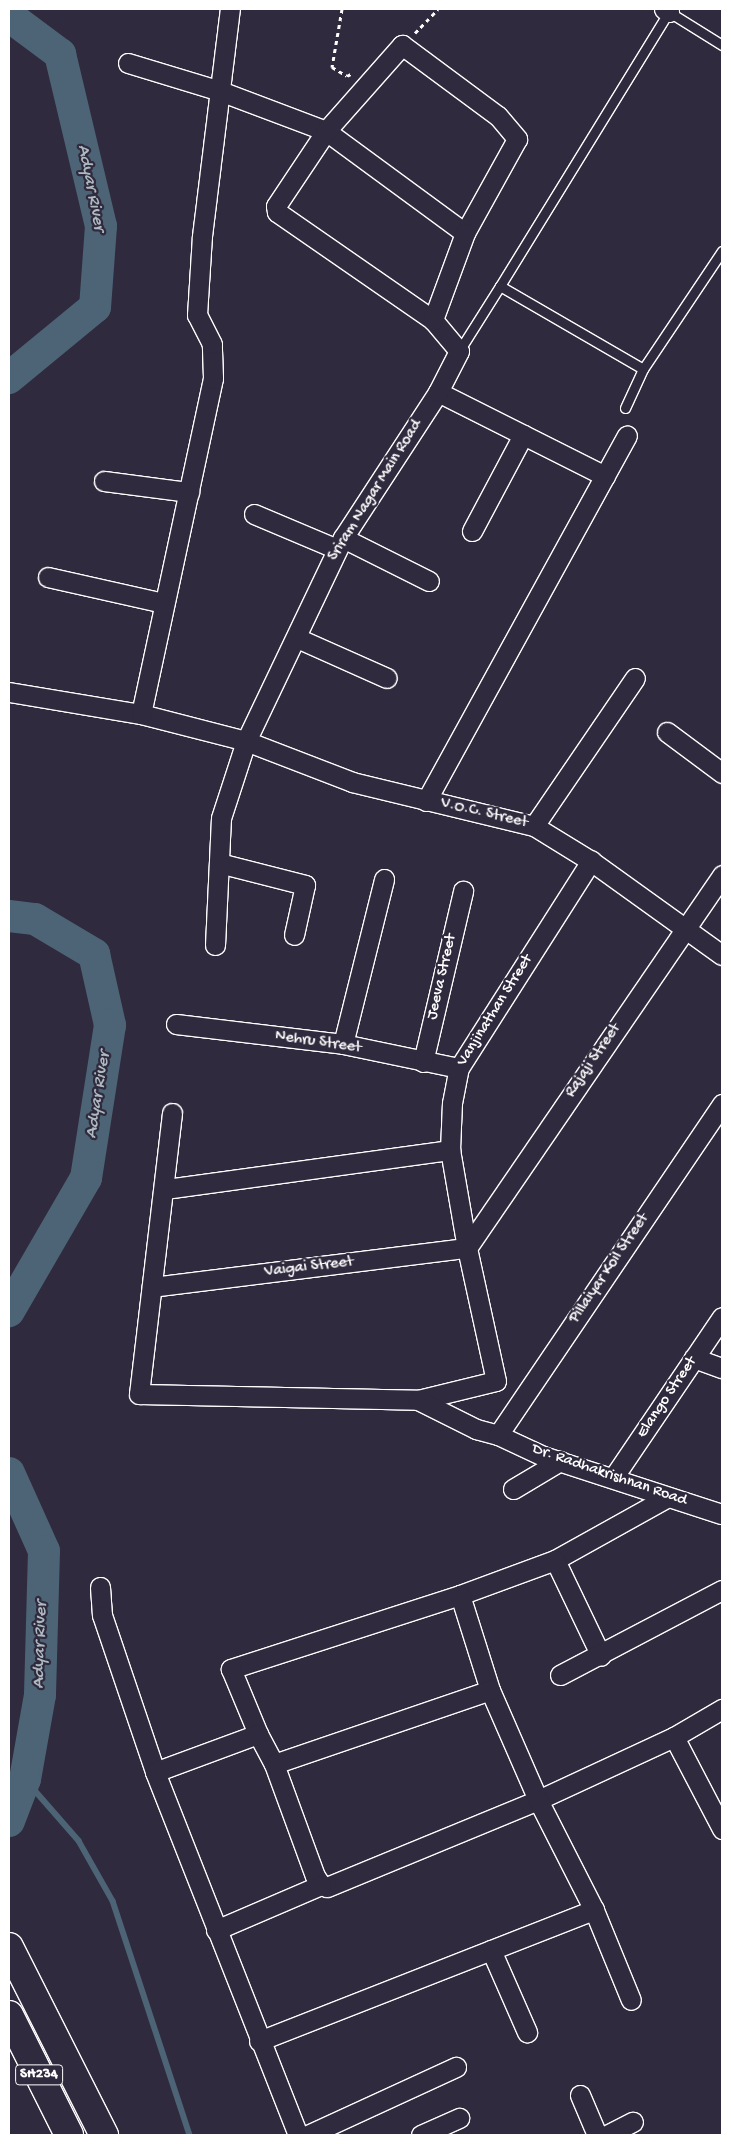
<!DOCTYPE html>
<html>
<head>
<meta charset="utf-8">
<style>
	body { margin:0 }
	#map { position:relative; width:731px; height:2144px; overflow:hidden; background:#2f2a3d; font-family:"Gochi Hand",sans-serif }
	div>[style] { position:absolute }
	.stream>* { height:5.5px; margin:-2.75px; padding:0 2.75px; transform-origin:2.75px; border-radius:2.75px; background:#4c6475 }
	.river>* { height:32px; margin:-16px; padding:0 16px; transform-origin:16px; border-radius:16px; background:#4c6475 }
	.path>* { height:3px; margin-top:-1.5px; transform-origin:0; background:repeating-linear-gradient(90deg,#fff 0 4px,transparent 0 8px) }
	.roads { filter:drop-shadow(1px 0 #fff) drop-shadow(-1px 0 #fff) drop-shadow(0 1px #fff) drop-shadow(0 -1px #fff) }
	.lane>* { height:9px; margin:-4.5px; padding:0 4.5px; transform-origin:4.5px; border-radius:4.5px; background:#2f2a3d }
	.street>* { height:19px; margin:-9.5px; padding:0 9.5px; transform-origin:9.5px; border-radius:9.5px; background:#2f2a3d }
	.primary>* { height:28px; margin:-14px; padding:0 14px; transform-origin:14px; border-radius:14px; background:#2f2a3d }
	.highway>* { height:28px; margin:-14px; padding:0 14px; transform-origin:14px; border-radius:14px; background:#2f2a3d }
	span { translate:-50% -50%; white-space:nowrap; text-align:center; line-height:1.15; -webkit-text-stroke:4.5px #2f2a3d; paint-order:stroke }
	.shield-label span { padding:1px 4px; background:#2f2a3d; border:1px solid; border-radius:4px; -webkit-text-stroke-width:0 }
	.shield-label { font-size:15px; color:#fff; font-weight:700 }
	.street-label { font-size:16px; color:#fff }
	.water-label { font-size:18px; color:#aeb9c1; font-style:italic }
	.frame { position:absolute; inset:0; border:10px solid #fff; pointer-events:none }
</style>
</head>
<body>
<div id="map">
	<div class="stream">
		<i style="left:25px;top:1779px;width:82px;rotate:48.9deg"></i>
		<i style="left:79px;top:1841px;width:69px;rotate:60.5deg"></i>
		<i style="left:113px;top:1901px;width:246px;rotate:71.8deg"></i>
	</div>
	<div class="river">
		<i style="left:9px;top:16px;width:64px;rotate:36.7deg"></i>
		<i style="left:60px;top:54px;width:177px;rotate:76.6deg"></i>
		<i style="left:101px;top:226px;width:81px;rotate:94.2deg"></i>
		<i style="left:95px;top:307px;width:112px;rotate:140.5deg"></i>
		<i style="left:9px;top:916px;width:26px;rotate:7deg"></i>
		<i style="left:35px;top:919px;width:69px;rotate:30.7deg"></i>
		<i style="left:94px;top:954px;width:73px;rotate:77.3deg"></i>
		<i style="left:110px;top:1025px;width:155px;rotate:98.9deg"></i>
		<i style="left:86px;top:1178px;width:154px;rotate:120.1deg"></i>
		<i style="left:9px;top:1473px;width:85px;rotate:65.8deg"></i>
		<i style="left:44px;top:1551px;width:144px;rotate:91.6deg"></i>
		<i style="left:40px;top:1695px;width:85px;rotate:100.1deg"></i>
		<i style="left:25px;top:1779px;width:45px;rotate:110.9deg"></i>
	</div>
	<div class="path">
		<i style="left:342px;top:9px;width:59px;rotate:99.8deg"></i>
		<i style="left:332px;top:67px;width:17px;rotate:31deg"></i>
		<i style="left:347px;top:76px;width:4px;rotate:-27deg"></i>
		<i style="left:415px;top:33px;width:33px;rotate:-46deg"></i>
	</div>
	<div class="roads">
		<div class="lane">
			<i style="left:669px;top:12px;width:62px;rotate:31.9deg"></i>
			<i style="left:500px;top:286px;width:324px;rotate:-58.4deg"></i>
			<i style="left:459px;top:351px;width:77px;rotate:-57.8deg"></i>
			<i style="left:500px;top:286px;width:165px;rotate:30.1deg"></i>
			<i style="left:625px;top:408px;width:43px;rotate:-65.2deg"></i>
			<i style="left:643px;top:369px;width:142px;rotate:-56.2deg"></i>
		</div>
		<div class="street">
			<i style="left:664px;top:9px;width:6px;rotate:31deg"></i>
			<i style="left:128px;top:63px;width:96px;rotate:16.9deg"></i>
			<i style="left:220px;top:91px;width:113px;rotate:20.7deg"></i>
			<i style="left:326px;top:131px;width:172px;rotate:36.3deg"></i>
			<i style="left:438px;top:392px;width:187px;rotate:26.7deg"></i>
			<i style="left:104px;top:481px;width:86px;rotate:7.4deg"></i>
			<i style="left:254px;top:514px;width:90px;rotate:22.9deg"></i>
			<i style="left:472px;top:531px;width:109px;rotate:-62deg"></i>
			<i style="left:343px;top:538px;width:96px;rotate:26.6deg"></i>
			<i style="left:48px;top:577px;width:118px;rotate:12.7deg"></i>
			<i style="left:297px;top:638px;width:98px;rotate:24deg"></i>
			<i style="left:9px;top:692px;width:134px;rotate:9.5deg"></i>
			<i style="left:141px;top:714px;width:108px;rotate:14.4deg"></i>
			<i style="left:246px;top:741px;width:114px;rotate:21.1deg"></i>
			<i style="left:352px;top:782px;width:187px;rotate:13.6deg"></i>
			<i style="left:534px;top:826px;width:67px;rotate:31.6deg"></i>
			<i style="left:591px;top:861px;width:161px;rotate:35.7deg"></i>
			<i style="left:141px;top:714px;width:344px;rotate:-77.9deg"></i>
			<i style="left:213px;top:378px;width:34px;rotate:-92deg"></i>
			<i style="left:212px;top:344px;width:33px;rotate:-117deg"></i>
			<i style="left:197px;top:315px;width:79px;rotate:-86.4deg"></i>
			<i style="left:202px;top:236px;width:229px;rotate:-83deg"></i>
			<i style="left:667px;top:732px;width:69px;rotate:36.7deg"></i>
			<i style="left:426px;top:801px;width:417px;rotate:-61.2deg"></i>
			<i style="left:534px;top:826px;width:179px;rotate:-55.7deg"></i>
			<i style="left:219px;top:863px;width:89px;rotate:14.3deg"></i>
			<i style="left:305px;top:885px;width:51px;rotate:102.4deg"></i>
			<i style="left:215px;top:945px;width:127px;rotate:-87.3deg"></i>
			<i style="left:221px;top:818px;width:81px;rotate:-72deg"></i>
			<i style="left:246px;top:741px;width:225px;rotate:-64.5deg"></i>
			<i style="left:343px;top:538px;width:174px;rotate:-56.9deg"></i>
			<i style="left:438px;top:392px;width:46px;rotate:-62.9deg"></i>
			<i style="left:459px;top:351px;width:40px;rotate:-130deg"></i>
			<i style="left:433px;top:320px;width:190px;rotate:-145.3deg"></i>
			<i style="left:277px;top:212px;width:6px;rotate:-99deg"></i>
			<i style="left:276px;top:206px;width:90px;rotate:-56.3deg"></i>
			<i style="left:326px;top:131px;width:115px;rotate:-48.5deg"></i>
			<i style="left:402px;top:45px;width:119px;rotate:36.5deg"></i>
			<i style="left:498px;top:116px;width:30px;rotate:50deg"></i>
			<i style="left:517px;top:139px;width:107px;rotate:119deg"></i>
			<i style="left:465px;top:233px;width:93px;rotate:110.2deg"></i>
			<i style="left:176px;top:1024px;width:168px;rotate:6.8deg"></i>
			<i style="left:343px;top:1044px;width:118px;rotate:11.7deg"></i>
			<i style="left:343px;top:1044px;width:170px;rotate:-76deg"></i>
			<i style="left:423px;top:1062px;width:176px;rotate:-76.8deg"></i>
			<i style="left:172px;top:1113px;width:283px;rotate:96.7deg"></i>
			<i style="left:139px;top:1394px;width:279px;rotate:1.2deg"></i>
			<i style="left:418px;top:1400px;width:80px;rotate:-13.7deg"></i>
			<i style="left:496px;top:1381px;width:136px;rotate:-102.3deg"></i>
			<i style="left:467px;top:1248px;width:99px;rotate:-99.8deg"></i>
			<i style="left:450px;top:1150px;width:47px;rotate:-87.6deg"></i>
			<i style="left:452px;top:1103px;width:36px;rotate:-79deg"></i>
			<i style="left:459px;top:1068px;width:246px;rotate:-57.5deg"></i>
			<i style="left:165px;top:1189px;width:288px;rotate:-7.8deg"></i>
			<i style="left:152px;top:1287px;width:317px;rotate:-7.1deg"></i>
			<i style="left:467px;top:1248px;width:452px;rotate:-55.6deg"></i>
			<i style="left:694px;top:1358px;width:30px;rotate:20deg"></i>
			<i style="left:418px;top:1400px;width:65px;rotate:26.6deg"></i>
			<i style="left:476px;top:1429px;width:23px;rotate:15deg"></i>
			<i style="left:498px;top:1435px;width:50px;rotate:25deg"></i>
			<i style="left:543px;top:1456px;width:188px;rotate:18deg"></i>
			<i style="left:498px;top:1435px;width:400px;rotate:-55.9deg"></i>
			<i style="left:613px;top:1478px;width:194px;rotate:-55.9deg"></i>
			<i style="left:513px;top:1489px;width:55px;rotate:-30.8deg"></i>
			<i style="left:668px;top:1497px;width:129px;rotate:150.9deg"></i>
			<i style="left:555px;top:1560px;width:101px;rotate:159.8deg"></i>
			<i style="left:460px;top:1595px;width:241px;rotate:162.1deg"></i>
			<i style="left:231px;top:1669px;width:70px;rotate:67.4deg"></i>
			<i style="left:258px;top:1734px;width:34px;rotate:62deg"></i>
			<i style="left:274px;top:1764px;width:119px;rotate:69.9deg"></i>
			<i style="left:315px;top:1876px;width:11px;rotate:56deg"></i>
			<i style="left:321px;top:1885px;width:6px;rotate:18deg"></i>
			<i style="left:327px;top:1887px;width:228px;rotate:-22.4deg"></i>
			<i style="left:538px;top:1800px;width:150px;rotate:-24.9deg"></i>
			<i style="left:674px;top:1737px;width:56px;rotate:-30.3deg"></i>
			<i style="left:555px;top:1560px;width:106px;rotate:64.4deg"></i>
			<i style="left:100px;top:1587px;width:28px;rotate:86deg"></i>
			<i style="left:102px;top:1615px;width:166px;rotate:71.3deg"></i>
			<i style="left:155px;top:1772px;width:390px;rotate:68.5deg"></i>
			<i style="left:460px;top:1595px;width:100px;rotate:72.5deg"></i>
			<i style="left:490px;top:1690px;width:120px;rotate:66.4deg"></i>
			<i style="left:538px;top:1800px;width:123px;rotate:63deg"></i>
			<i style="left:594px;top:1910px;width:97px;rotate:67.7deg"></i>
			<i style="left:560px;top:1675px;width:183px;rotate:-27.7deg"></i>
			<i style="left:674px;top:1737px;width:104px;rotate:62.4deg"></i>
			<i style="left:274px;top:1764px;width:228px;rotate:-18.9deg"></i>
			<i style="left:155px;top:1772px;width:110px;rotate:-20.3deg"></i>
			<i style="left:216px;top:1930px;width:114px;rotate:-23.2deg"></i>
			<i style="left:491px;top:1950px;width:90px;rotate:66.3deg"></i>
			<i style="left:259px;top:2041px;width:360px;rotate:-21.4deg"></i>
			<i style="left:580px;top:2095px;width:43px;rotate:67deg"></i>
			<i style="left:308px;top:2135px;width:163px;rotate:-24.7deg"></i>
			<i style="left:421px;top:2135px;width:42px;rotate:-24.1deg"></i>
			<i style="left:607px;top:2135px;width:29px;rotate:-27deg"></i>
		</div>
		<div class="primary">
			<i style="left:9px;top:1947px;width:211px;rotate:63.2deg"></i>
		</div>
		<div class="highway">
			<i style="left:9px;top:2015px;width:134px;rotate:63.4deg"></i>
		</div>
	</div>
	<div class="shield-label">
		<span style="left:39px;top:2075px">SH234</span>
	</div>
	<div class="street-label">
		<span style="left:376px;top:491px;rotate:-58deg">Sriram Nagar Main Road</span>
		<span style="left:484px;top:814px;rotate:13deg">V.O.C. Street</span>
		<span style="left:443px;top:977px;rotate:-77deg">Jeeva Street</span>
		<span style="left:496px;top:1011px;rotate:-58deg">Vanjinathan Street</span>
		<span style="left:318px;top:1043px;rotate:8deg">Nehru Street</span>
		<span style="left:594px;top:1061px;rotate:-56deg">Rajaji Street</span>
		<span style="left:309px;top:1268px;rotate:-7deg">Vaigai Street</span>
		<span style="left:610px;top:1269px;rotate:-56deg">Pillaiyar Koil Street</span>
		<span style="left:668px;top:1398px;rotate:-56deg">Elango Street</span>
		<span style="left:609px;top:1476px;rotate:19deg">Dr. Radhakrishnan Road</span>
	</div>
	<div class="water-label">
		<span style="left:90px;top:188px;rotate:79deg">Adyar River</span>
		<span style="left:99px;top:1095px;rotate:-81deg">Adyar River</span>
		<span style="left:41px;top:1645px;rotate:-88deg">Adyar River</span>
	</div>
	<div class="frame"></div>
</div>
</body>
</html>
